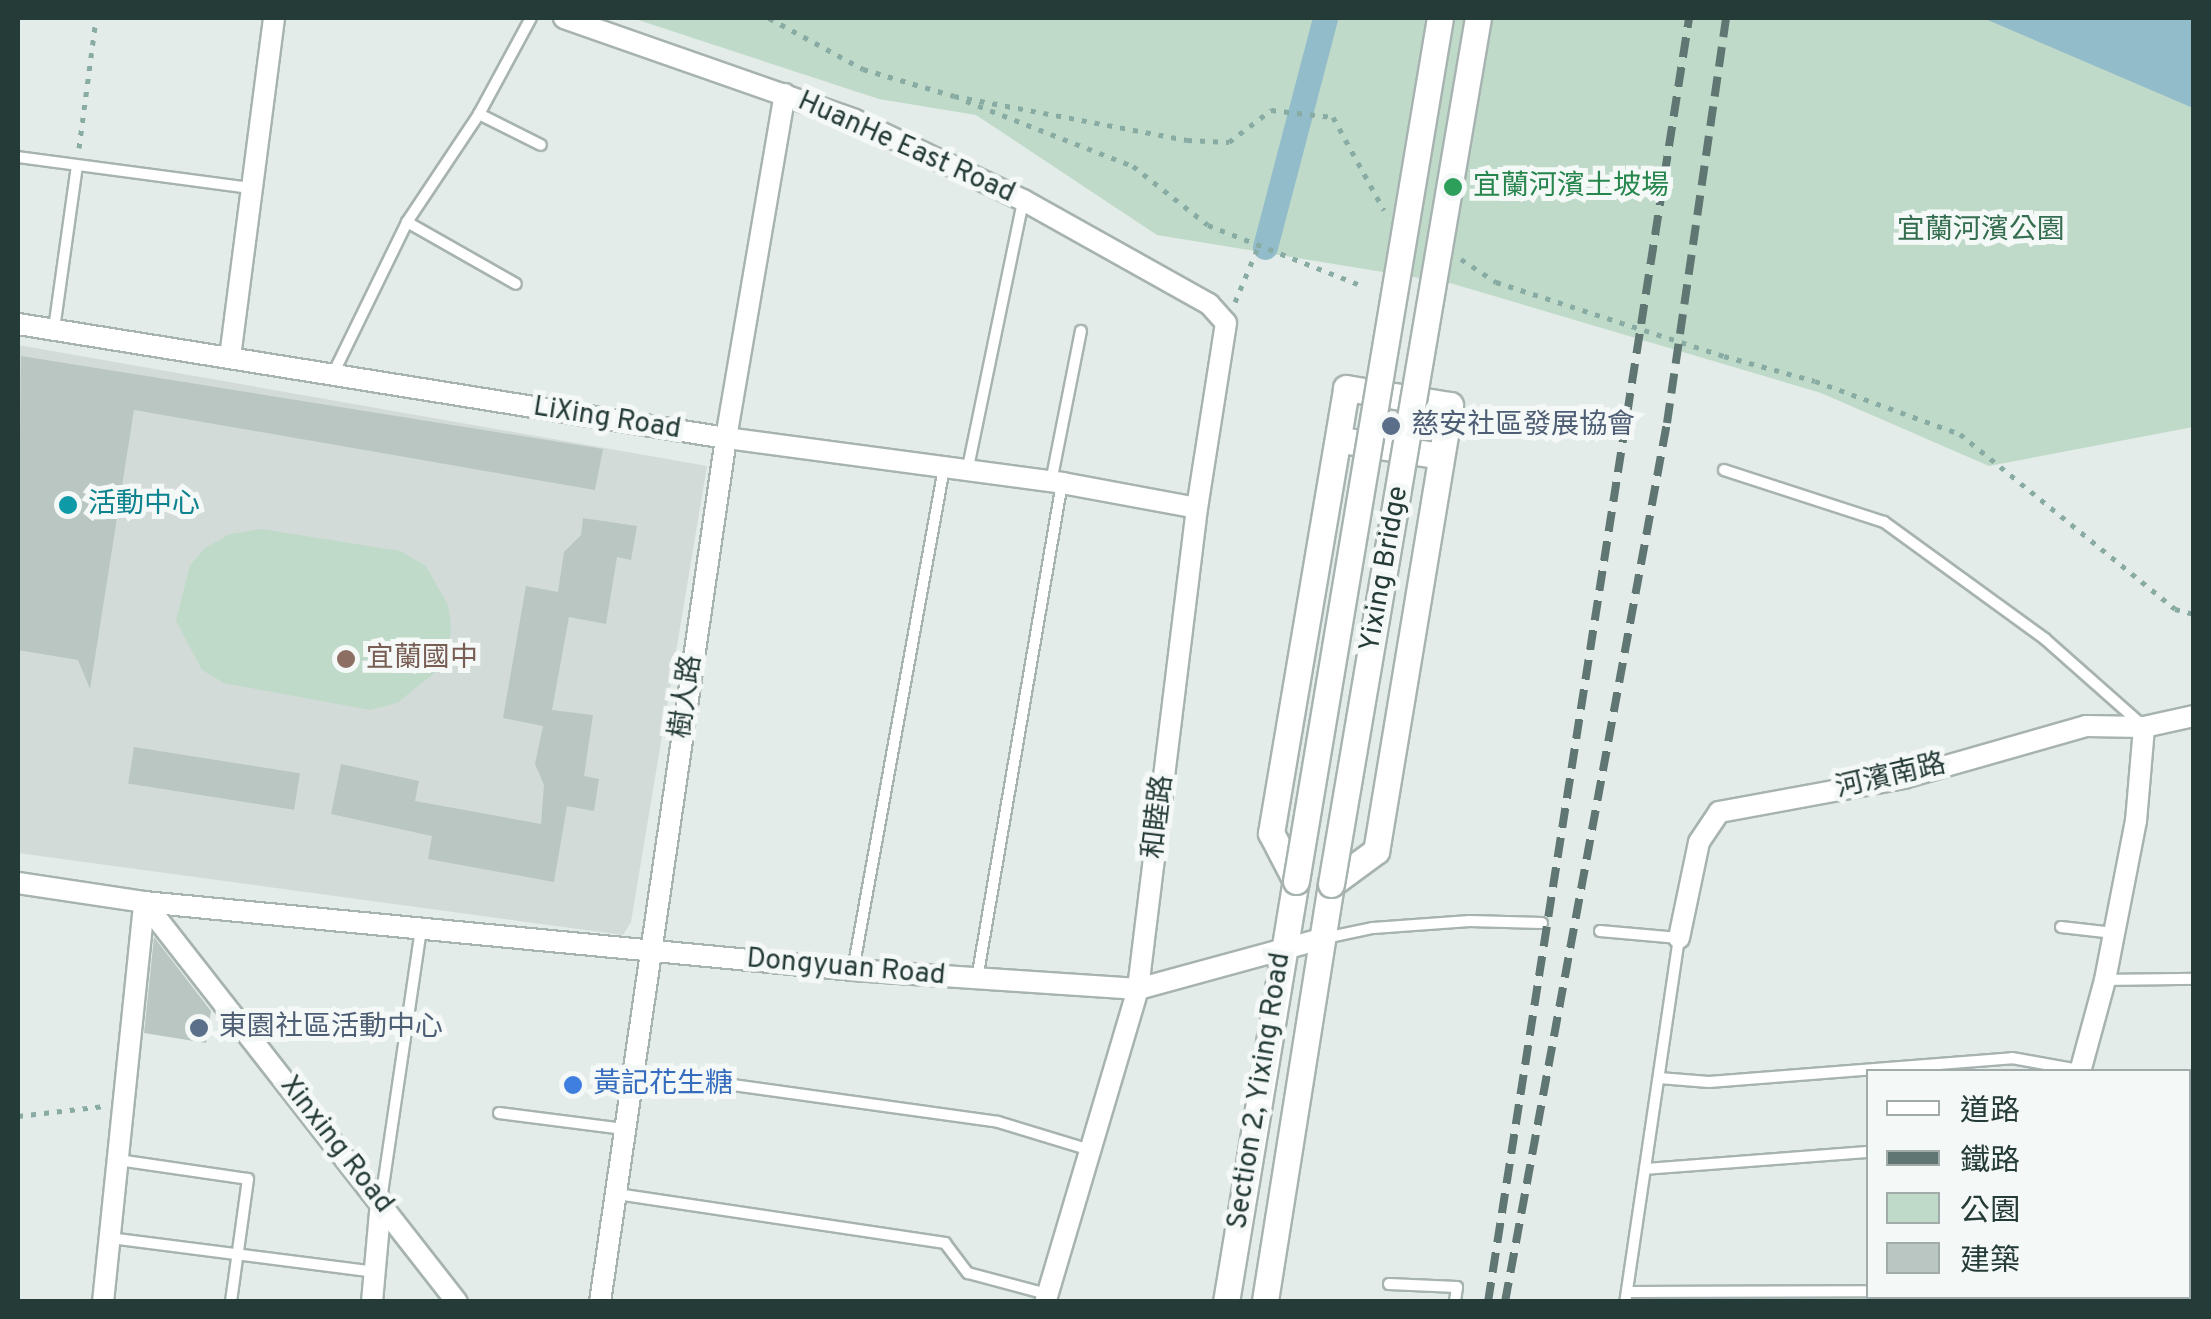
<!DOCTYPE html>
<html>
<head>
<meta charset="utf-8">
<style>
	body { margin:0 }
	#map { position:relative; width:2211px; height:1319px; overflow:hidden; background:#e4ece9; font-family:Overpass,"Noto Sans TC",sans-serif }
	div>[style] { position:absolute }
	.built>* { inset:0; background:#d2dbd8 }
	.green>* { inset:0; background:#bfdac9 }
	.water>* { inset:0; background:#93bcca }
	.canal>* { height:25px; margin:-12.5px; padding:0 12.5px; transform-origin:12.5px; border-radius:12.5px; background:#93bcca }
	.building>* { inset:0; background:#b9c6c2; transform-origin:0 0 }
	.path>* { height:5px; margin-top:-2.5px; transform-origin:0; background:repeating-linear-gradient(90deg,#88aba3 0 5px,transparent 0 13px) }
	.roads { filter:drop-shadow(2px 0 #a7b3b0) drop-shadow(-2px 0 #a7b3b0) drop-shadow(0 2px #a7b3b0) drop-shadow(0 -2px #a7b3b0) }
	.service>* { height:10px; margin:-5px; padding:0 5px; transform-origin:5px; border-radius:5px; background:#fff }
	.minor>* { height:20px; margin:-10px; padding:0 10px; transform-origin:10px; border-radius:10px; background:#fff }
	.tertiary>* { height:25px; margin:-12.5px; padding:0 12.5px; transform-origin:12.5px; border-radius:12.5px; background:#fff }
	.rail>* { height:8px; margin-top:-4px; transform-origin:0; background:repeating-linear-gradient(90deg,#607672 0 20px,transparent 0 30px) }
	.bridges { filter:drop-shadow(2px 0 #a7b3b0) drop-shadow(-2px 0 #a7b3b0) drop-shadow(0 2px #a7b3b0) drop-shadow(0 -2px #a7b3b0) }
	.tertiary-bridge>* { height:25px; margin:-12.5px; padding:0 12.5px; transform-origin:12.5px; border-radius:12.5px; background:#fff }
	.dots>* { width:28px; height:28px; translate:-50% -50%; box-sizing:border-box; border:5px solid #f4f8f7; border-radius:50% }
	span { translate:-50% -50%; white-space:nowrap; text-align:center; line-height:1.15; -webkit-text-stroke:10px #f4f8f7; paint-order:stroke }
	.street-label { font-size:28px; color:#253b37 }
	.leisure-label { font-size:28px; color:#27864d }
	.left { translate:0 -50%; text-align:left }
	.park-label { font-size:28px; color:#346d4f }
	.service-label { font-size:28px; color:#4e5e75 }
	.culture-label { font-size:28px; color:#0d838f }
	.education-label { font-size:28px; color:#785e54 }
	.shop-label { font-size:28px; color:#366cbe }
	.frame { position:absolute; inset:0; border:20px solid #253b37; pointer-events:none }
	.legend { position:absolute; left:1866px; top:1069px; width:325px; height:230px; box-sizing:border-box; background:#f4f8f7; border:2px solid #a1acaa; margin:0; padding:12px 18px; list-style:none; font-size:30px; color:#253b37 }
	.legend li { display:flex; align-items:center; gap:20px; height:50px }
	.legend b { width:50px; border:2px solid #a1acaa }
</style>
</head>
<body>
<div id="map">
	<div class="built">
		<i style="clip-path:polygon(18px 345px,707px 466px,631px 922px,623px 935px,18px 853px)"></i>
	</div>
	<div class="green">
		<i style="clip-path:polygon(632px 18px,2193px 18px,2193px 427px,1989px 466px,1821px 393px,1450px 283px,1157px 235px,976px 115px,879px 99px)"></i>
		<i style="clip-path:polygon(261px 529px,400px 551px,426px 566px,448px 605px,451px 624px,449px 647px,433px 674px,397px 703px,370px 710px,224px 683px,202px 670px,176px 621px,190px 565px,205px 548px,230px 534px)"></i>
	</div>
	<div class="water">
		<i style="clip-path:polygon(1983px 18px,2193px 18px,2193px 108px)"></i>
	</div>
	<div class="canal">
		<i style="left:1265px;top:247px;width:237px;rotate:-75.3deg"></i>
	</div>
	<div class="building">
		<i style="clip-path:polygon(21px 356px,603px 449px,595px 490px,134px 410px,90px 689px,78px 660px,18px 650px)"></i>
		<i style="clip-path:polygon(583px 518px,637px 526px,631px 560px,617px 557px,606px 624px,569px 617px,552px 710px,593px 715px,584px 776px,599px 779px,594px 811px,567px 806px,554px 882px,428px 859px,432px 836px,331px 814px,341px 764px,419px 781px,415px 801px,541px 824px,544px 785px,535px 764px,543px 726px,503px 718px,526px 586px,558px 592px,564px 552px,581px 535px)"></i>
		<i style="left:134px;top:747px;width:168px;height:37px;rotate:9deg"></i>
		<i style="clip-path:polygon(154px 937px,211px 1011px,206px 1043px,144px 1033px)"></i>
	</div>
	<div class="path">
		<i style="left:769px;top:18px;width:107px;rotate:28.5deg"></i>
		<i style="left:863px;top:69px;width:95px;rotate:16.5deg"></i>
		<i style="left:954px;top:96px;width:237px;rotate:10.7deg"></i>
		<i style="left:1187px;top:140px;width:42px;rotate:2.7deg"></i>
		<i style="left:1229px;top:142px;width:53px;rotate:-37.3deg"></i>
		<i style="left:1271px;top:110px;width:62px;rotate:6.4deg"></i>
		<i style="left:1333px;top:117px;width:106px;rotate:61.3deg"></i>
		<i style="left:966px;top:101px;width:179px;rotate:21.3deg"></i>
		<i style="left:1133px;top:166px;width:95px;rotate:38.2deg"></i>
		<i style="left:1208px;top:225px;width:161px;rotate:21.5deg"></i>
		<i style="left:79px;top:148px;width:131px;rotate:-82.5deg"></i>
		<i style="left:1461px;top:259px;width:42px;rotate:33.3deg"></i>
		<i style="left:1496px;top:282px;width:240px;rotate:18deg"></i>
		<i style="left:1724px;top:356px;width:94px;rotate:15.4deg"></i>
		<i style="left:1815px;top:381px;width:154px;rotate:20.1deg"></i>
		<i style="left:1960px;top:434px;width:277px;rotate:39.1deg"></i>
		<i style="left:2175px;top:609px;width:20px;rotate:15deg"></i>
		<i style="left:1235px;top:302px;width:62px;rotate:-67.2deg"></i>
		<i style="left:18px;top:1116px;width:87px;rotate:-6.6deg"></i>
	</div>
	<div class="roads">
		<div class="service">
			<i style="left:479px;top:114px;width:69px;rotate:26.6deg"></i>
			<i style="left:18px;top:157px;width:235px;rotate:7.6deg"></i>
			<i style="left:407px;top:222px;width:125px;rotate:29.6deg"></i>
			<i style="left:54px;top:329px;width:165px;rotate:-82deg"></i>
			<i style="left:333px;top:374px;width:169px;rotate:-64deg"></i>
			<i style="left:407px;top:222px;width:130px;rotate:-56.3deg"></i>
			<i style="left:479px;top:114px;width:109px;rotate:-61.6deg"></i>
			<i style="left:1724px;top:470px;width:168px;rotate:18deg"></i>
			<i style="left:1884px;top:522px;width:199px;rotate:36deg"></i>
			<i style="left:2045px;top:639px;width:127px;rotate:41.5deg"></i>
			<i style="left:967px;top:472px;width:277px;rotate:-78.3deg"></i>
			<i style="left:1051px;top:482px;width:154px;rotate:-78.8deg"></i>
			<i style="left:2061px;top:927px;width:53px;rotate:6.5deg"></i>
			<i style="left:1600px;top:931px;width:79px;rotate:5.1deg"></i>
			<i style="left:1679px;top:938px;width:368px;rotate:98.4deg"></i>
			<i style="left:1325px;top:938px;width:49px;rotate:-11.8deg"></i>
			<i style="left:1373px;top:928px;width:97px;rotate:-4.1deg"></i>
			<i style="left:1470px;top:921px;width:72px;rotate:1.6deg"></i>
			<i style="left:853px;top:970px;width:510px;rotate:-79.73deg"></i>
			<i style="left:977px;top:979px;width:503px;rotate:-80.28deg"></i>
			<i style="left:2106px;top:980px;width:88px;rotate:-0.7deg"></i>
			<i style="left:632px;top:1071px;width:370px;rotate:7.9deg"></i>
			<i style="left:998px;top:1122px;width:93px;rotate:16.9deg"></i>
			<i style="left:1659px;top:1078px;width:50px;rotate:4.6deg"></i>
			<i style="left:1709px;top:1082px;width:304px;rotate:-4.5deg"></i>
			<i style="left:2012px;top:1058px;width:68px;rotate:10.2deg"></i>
			<i style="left:499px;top:1113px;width:126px;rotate:7.3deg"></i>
			<i style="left:2188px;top:1145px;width:6px"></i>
			<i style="left:118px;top:1160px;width:131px;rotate:8.3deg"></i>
			<i style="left:248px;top:1179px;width:124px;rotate:97.9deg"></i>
			<i style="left:1645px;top:1169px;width:224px;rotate:-4.4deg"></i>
			<i style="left:617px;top:1194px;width:332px;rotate:8.5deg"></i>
			<i style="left:945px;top:1243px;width:38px;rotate:53deg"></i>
			<i style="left:968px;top:1273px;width:82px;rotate:14.9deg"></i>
			<i style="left:381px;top:1200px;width:274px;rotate:-81.6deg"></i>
			<i style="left:110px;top:1238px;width:267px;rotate:7.3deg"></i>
			<i style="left:1389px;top:1284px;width:68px;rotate:2.5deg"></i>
			<i style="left:1457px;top:1287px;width:15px;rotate:98deg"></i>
			<i style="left:2188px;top:1288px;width:6px"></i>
			<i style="left:1627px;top:1292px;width:241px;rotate:-0.2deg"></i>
		</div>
		<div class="minor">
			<i style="left:564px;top:18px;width:308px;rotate:19.3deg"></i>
			<i style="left:855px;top:120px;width:186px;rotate:25.5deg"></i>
			<i style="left:1023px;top:200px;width:213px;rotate:29.2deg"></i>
			<i style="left:1209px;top:304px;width:25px;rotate:48deg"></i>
			<i style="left:1226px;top:323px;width:187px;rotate:98.9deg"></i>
			<i style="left:1197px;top:508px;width:485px;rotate:97deg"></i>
			<i style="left:1138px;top:989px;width:327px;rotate:106.5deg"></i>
			<i style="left:18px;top:324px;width:717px;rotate:9.15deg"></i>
			<i style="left:726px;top:438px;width:339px;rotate:7.6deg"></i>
			<i style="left:1062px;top:483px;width:137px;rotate:10.5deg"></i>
			<i style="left:230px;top:357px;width:342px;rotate:-82.6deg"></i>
			<i style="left:18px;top:883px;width:127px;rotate:8.6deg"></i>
			<i style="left:144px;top:902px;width:508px;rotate:51.96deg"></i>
			<i style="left:1679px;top:938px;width:98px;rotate:-78.2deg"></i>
			<i style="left:1699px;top:842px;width:36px;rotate:-56deg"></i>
			<i style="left:1719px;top:812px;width:188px;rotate:-10.4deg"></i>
			<i style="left:1904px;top:778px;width:189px;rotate:-15.9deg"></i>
			<i style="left:2086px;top:726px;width:58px;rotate:1deg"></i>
			<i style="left:2144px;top:727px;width:51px;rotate:-12.4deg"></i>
			<i style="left:2080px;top:1072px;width:95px;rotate:-74.8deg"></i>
			<i style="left:2105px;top:980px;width:162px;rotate:-79deg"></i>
			<i style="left:2136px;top:821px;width:94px;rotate:-85.1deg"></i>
			<i style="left:103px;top:1302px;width:402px;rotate:-84.1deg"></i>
			<i style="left:144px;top:902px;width:712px;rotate:5.48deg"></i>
			<i style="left:853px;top:970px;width:286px;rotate:3.8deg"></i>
			<i style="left:1138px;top:989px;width:193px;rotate:-15.3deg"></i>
			<i style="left:372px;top:1302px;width:101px;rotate:-84.9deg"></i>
			<i style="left:600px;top:1302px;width:873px;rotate:-81.7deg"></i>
			<i style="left:726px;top:438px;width:349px;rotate:-80.3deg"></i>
			<i style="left:2023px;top:1302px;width:6px;rotate:-81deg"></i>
		</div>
		<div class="tertiary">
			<i style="left:1348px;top:441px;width:94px;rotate:9.2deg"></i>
			<i style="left:1226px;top:1302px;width:427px;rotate:-80.6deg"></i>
			<i style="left:1296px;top:881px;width:54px;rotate:-117.5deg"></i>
			<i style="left:1271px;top:833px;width:451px;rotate:-80.4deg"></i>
			<i style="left:1346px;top:388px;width:105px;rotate:9.3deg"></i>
			<i style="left:1450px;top:405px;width:452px;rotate:99.4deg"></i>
			<i style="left:1376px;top:851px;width:56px;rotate:143.7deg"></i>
			<i style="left:1331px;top:884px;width:423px;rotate:99deg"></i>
		</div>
	</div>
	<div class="rail">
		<i style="left:1488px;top:1302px;width:1300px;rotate:-81.1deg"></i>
		<i style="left:1505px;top:1302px;width:894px;rotate:-79.56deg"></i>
		<i style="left:1667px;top:423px;width:409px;rotate:-81.7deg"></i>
	</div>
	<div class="bridges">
		<div class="tertiary-bridge">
			<i style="left:1296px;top:881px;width:875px;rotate:-80.53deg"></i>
			<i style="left:1331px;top:884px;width:878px;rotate:-80.37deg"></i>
		</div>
	</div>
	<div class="dots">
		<i style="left:1453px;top:187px;background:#2e9e5b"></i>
		<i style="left:1391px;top:426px;background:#5c6f8a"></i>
		<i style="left:68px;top:505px;background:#0f9aa8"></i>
		<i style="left:346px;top:659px;background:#8d6e63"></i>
		<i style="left:199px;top:1028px;background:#5c6f8a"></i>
		<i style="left:573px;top:1085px;background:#3f7fe0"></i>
	</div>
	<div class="street-label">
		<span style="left:906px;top:148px;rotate:24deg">HuanHe East Road</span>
		<span style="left:607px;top:419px;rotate:9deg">LiXing Road</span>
		<span style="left:1385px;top:569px;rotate:-80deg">Yixing Bridge</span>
		<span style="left:687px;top:697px;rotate:-82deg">樹人路</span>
		<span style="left:1891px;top:777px;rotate:-13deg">河濱南路</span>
		<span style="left:1159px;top:817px;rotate:-83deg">和睦路</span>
		<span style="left:846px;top:968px;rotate:5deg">Dongyuan Road</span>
		<span style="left:1260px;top:1091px;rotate:-81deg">Section 2, Yixing Road</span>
		<span style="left:336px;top:1145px;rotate:52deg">Xinxing Road</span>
	</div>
	<div class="leisure-label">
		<span class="left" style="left:1473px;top:187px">宜蘭河濱土坡場</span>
	</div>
	<div class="park-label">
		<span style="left:1981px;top:231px">宜蘭河濱公園</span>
	</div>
	<div class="service-label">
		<span class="left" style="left:1411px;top:426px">慈安社區發展協會</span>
		<span class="left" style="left:219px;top:1028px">東園社區活動中心</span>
	</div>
	<div class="culture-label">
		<span class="left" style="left:88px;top:505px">活動中心</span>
	</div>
	<div class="education-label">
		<span class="left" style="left:366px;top:659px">宜蘭國中</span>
	</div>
	<div class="shop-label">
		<span class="left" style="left:593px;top:1085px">黃記花生糖</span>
	</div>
	<div class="frame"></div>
	<ul class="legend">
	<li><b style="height:12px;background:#fff"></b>道路</li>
	<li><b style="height:12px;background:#607672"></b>鐵路</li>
	<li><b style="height:28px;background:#bfdac9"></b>公園</li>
	<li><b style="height:28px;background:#b9c6c2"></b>建築</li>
	</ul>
</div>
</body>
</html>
